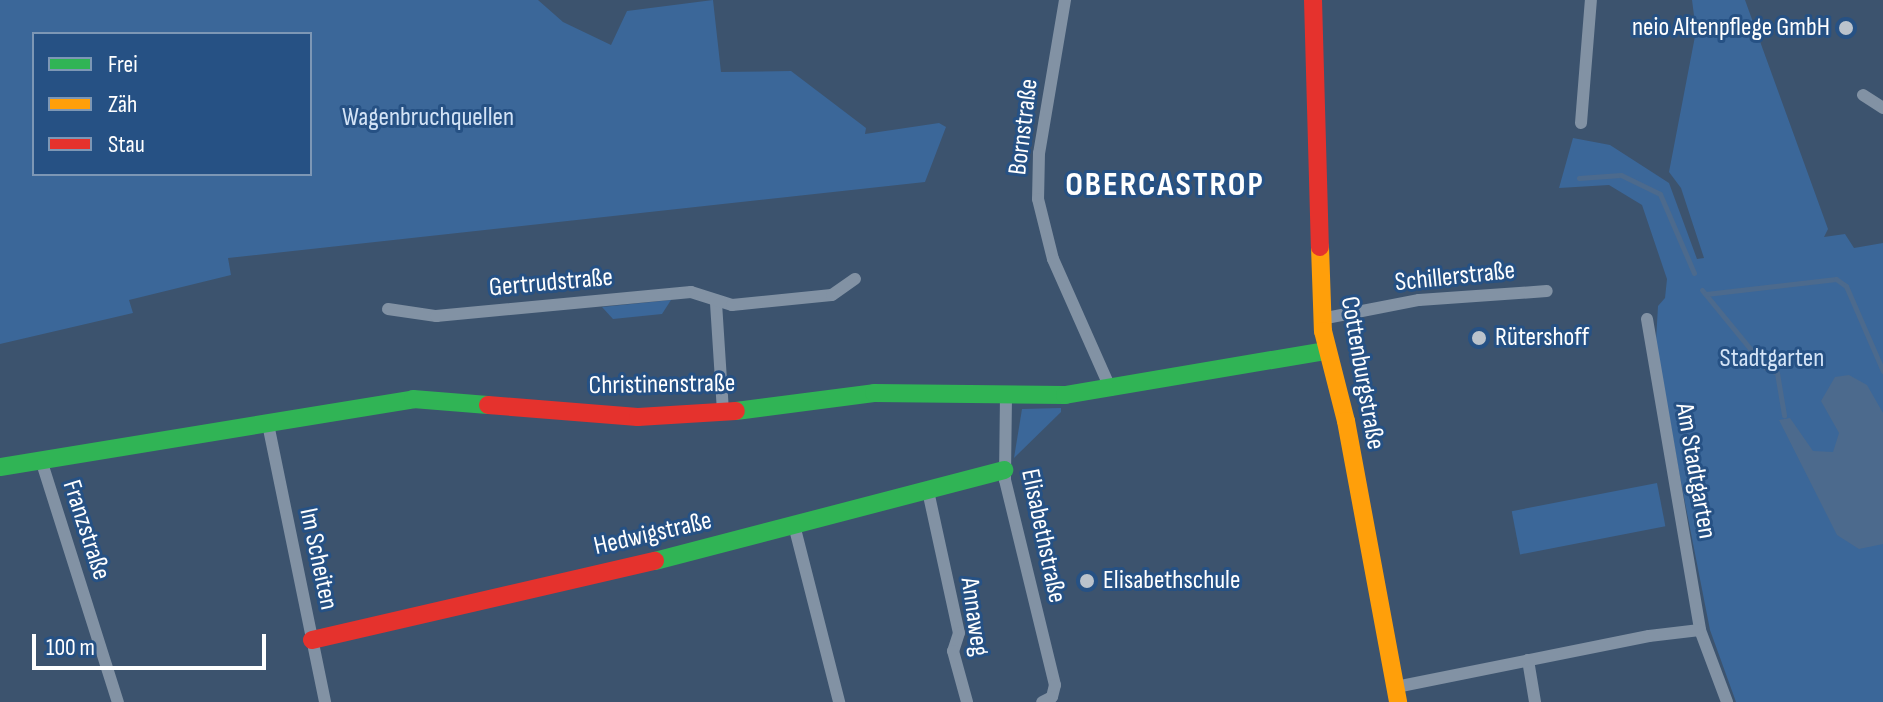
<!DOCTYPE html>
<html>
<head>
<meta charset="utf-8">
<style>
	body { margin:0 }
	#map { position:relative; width:1883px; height:702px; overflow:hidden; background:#3c536e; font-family:"Sofia Sans Condensed",sans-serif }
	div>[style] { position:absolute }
	.green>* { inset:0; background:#3b6799; transform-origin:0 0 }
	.water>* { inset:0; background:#4c6a8d }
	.stream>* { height:5px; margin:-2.5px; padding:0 2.5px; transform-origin:2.5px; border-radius:2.5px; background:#4c6a8d }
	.street>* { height:12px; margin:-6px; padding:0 6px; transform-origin:6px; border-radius:6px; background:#8292a4 }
	.fast>* { height:18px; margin:-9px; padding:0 9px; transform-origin:9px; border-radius:9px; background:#30b455 }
	.slow>* { height:18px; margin:-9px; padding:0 9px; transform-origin:9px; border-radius:9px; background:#ff9f0a }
	.jam>* { height:18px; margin:-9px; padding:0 9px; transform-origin:9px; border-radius:9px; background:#e5322d }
	.dots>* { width:22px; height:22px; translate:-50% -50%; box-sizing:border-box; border:4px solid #265184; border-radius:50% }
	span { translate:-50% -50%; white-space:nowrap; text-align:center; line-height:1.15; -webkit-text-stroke:6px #265184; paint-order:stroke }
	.poi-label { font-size:26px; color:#fff }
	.right { translate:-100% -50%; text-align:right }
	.left { translate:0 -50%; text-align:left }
	.park-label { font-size:26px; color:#d3e3f6 }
	.street-label { font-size:26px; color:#fff }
	.district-label { font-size:34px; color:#fff; font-weight:700; letter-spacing:2px }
	.legend { position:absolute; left:32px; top:32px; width:280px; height:144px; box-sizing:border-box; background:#265184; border:2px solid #7d97b5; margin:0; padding:10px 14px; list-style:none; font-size:24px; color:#fff }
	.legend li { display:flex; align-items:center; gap:16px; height:40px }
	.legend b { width:40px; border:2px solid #7d97b5 }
	.scale { position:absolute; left:32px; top:634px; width:234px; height:36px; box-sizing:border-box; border:4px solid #fff; border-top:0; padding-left:10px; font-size:24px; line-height:28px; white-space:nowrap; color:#fff; -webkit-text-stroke:6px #265184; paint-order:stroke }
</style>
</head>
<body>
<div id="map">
	<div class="green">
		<i style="clip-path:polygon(evenodd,0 0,538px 0,563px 22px,611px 45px,627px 11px,713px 0,721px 72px,791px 71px,866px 128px,865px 134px,939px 123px,946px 127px,925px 182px,228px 258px,231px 275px,129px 300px,133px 313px,0 344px,0 0,34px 34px,310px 34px,310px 174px,34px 174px,34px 34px)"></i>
		<i style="clip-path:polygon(1692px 0,1745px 0,1828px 229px,1824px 237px,1845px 234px,1854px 248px,1883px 243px,1883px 702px,1736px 702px,1710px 630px,1678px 467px,1656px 341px,1658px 306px,1665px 298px,1667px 279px,1642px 205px,1609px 185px,1559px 188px,1573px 138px,1610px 145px,1669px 183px,1697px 259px,1704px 258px,1681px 188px,1669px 172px,1696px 31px)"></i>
		<i style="clip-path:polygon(671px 300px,662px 314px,613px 319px,602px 307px)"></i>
		<i style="clip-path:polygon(1061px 408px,1061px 412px,1014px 458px,1022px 409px)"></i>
		<i style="left:1657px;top:483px;width:44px;height:148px;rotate:79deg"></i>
	</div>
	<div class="water">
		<i style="clip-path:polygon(1849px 375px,1867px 385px,1883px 413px,1883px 544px,1859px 549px,1837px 535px,1779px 420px,1790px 418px,1813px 451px,1833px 452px,1839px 433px,1821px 401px,1835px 377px)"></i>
	</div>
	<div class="stream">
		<i style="left:1579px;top:178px;width:42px;rotate:-4.1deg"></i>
		<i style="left:1621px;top:175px;width:43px;rotate:26deg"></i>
		<i style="left:1660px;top:194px;width:86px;rotate:66.7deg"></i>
		<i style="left:1702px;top:290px;width:101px;rotate:50.6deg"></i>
		<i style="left:1766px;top:368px;width:12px;rotate:24deg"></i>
		<i style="left:1777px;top:373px;width:43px;rotate:80.5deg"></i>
		<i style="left:1706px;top:294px;width:131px;rotate:-6.6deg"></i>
		<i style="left:1836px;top:279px;width:12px;rotate:35deg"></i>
		<i style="left:1846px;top:286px;width:93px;rotate:66.5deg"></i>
	</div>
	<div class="street">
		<i style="left:1065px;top:0;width:155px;rotate:99.6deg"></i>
		<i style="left:1039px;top:153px;width:46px;rotate:91.2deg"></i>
		<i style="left:1038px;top:199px;width:62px;rotate:76deg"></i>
		<i style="left:1053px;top:259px;width:143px;rotate:66.1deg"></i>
		<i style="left:1863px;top:95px;width:24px;rotate:33deg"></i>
		<i style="left:1581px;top:123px;width:123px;rotate:-85.4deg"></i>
		<i style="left:716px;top:303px;width:109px;rotate:86.3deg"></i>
		<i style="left:388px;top:309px;width:49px;rotate:8.3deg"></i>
		<i style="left:436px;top:316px;width:256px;rotate:-5.4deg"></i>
		<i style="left:691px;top:292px;width:43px;rotate:17.6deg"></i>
		<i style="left:732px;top:305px;width:100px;rotate:-5.7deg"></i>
		<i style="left:832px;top:295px;width:28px;rotate:-35deg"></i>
		<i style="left:1321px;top:319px;width:100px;rotate:-11deg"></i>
		<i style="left:1419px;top:300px;width:128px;rotate:-4deg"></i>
		<i style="left:1647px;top:319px;width:315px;rotate:80.3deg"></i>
		<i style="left:1700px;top:630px;width:77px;rotate:69.4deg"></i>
		<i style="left:1006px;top:395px;width:85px;rotate:90.7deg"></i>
		<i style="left:1005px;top:480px;width:211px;rotate:76.3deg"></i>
		<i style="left:1055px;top:685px;width:12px;rotate:104deg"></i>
		<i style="left:1052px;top:697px;width:11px;rotate:153deg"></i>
		<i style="left:268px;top:424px;width:284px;rotate:78.4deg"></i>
		<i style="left:42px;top:463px;width:251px;rotate:72.4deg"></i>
		<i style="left:928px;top:491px;width:145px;rotate:77.7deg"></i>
		<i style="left:959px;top:633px;width:19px;rotate:108deg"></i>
		<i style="left:953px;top:651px;width:53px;rotate:74.6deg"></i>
		<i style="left:794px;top:525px;width:183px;rotate:75.7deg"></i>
		<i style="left:1528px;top:660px;width:43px;rotate:80.5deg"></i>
		<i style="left:1396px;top:687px;width:258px;rotate:-11.4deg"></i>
		<i style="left:1649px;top:636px;width:51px;rotate:-6.7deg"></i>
	</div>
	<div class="fast">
		<i style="left:736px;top:411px;width:139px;rotate:-7.4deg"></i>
		<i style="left:874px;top:393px;width:191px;rotate:0.6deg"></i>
		<i style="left:1065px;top:395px;width:265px;rotate:-9.6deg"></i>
		<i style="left:0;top:467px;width:419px;rotate:-9.3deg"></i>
		<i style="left:413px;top:399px;width:75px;rotate:4.6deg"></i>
		<i style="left:655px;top:561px;width:361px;rotate:-14.6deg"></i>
	</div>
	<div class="slow">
		<i style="left:1320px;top:247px;width:84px;rotate:88deg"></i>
		<i style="left:1323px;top:331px;width:93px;rotate:75.7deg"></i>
		<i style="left:1346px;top:421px;width:286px;rotate:79.5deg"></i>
	</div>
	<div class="jam">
		<i style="left:1313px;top:0;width:247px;rotate:88.4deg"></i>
		<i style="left:488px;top:405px;width:150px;rotate:4.6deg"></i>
		<i style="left:638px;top:417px;width:98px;rotate:-3.5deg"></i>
		<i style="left:312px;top:640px;width:352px;rotate:-13deg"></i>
	</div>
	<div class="dots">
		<i style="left:1846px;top:28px;background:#bbc3cc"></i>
		<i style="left:1479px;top:338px;background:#bbc3cc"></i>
		<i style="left:1087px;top:581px;background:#bbc3cc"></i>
	</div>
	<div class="poi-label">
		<span class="right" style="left:1830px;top:28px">neio Altenpflege GmbH</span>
		<span class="left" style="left:1495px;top:338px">Rütershoff</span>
		<span class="left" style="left:1103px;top:581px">Elisabethschule</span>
	</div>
	<div class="park-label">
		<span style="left:428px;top:118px">Wagenbruchquellen</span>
		<span style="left:1772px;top:359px">Stadtgarten</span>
	</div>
	<div class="street-label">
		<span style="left:1024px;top:127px;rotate:-83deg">Bornstraße</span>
		<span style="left:1455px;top:277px;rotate:-6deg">Schillerstraße</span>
		<span style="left:551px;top:283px;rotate:-5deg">Gertrudstraße</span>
		<span style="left:1362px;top:373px;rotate:80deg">Cottenburgstraße</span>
		<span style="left:662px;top:385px;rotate:-1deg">Christinenstraße</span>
		<span style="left:1695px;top:471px;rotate:80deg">Am Stadtgarten</span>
		<span style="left:86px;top:530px;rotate:72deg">Franzstraße</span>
		<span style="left:653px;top:534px;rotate:-13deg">Hedwigstraße</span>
		<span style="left:1043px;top:536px;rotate:78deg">Elisabethstraße</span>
		<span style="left:318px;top:559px;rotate:78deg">Im Scheiten</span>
		<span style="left:974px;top:617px;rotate:82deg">Annaweg</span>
	</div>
	<div class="district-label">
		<span style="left:1165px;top:185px">OBERCASTROP</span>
	</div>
	<ul class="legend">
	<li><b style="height:10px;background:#30b455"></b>Frei</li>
	<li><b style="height:10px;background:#ff9f0a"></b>Zäh</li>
	<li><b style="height:10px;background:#e5322d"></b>Stau</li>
	</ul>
	<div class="scale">100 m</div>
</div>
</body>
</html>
